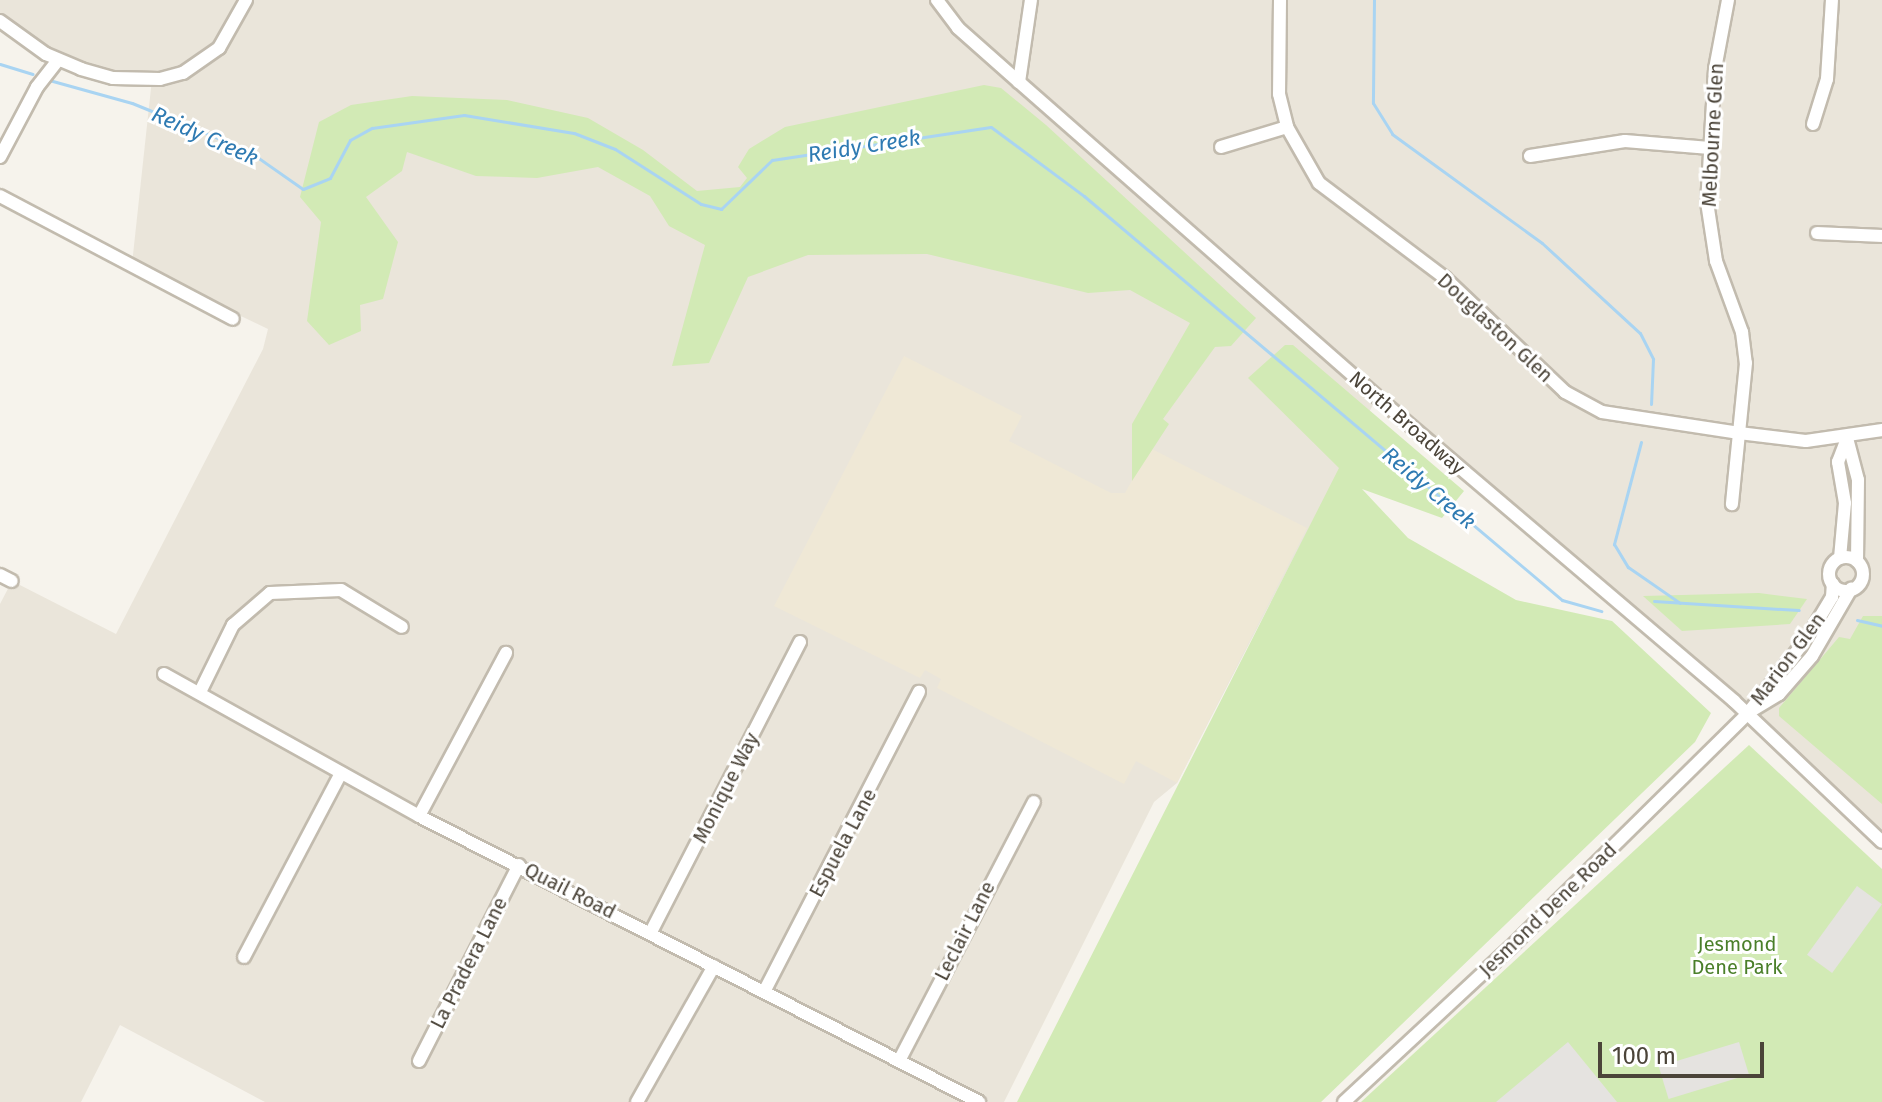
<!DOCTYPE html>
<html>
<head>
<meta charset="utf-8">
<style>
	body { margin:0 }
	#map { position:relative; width:1882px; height:1102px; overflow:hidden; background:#f6f3ec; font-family:"Fira Sans",sans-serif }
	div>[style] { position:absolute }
	.residential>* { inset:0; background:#eae5da }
	.education>* { inset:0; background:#efe8d6 }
	.green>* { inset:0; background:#d2eab5 }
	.parking>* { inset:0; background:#e5e3e0; transform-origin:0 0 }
	.stream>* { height:3px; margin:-1.5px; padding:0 1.5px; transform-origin:1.5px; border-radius:1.5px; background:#a9d4f2 }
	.roads { filter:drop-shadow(2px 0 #c2bbae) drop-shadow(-2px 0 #c2bbae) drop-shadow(0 2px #c2bbae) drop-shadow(0 -2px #c2bbae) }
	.minor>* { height:12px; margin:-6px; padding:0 6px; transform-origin:6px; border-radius:6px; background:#fff }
	.minor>.ring { margin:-6px; padding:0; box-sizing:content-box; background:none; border:12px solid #fff; border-radius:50% }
	span { translate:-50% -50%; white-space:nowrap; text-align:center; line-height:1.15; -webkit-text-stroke:6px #fff; paint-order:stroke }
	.street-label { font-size:20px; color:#4b4439 }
	.park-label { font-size:20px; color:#4a7f2a }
	.water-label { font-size:22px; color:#2e7ab2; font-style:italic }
	.scale { position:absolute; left:1598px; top:1042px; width:166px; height:36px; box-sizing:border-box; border:4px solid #4b4439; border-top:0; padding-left:10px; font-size:24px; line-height:28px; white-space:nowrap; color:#4b4439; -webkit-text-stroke:6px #fff; paint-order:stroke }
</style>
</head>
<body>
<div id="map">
	<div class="residential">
		<i style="clip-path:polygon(0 0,1882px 0,1882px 842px,1797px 761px,1377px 397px,1177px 783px,1154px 802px,1004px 1102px,265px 1102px,120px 1025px,81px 1102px,0 1102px,0 604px,12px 581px,116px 634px,263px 349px,268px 329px,132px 264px,152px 79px,81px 69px,0 21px)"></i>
	</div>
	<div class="education">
		<i style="clip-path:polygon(904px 356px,1022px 416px,1009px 441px,1111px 493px,1125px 493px,1150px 448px,1307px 528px,1177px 783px,1136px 761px,1124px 784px,937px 688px,941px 679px,925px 670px,920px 678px,774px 606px)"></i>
	</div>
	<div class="green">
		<i style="clip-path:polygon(984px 85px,1001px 88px,1046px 125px,1256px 318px,1231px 346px,1215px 347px,1163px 419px,1169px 424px,1132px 481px,1132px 424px,1190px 323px,1130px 290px,1088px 293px,927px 254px,808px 255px,748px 277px,709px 363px,672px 366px,705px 245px,669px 226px,650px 196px,598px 167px,537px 178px,476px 176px,407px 152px,402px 171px,366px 197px,398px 242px,383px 299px,360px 305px,361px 331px,329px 345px,307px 321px,321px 222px,300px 197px,319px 122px,351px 105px,412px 96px,507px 100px,588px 118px,643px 150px,697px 191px,740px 187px,747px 178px,738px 167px,749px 149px,785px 127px)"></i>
		<i style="clip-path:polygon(1285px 345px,1293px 345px,1464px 491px,1442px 518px,1362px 489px,1408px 538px,1516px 600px,1612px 621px,1711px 713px,1695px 742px,1321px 1102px,1017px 1102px,1339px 468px,1248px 378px)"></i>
		<i style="clip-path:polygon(1759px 593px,1807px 599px,1790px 624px,1682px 631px,1643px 596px)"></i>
		<i style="clip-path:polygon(1863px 616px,1882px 616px,1882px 804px,1779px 716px,1779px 708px,1839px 637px,1850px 639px)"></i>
		<i style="clip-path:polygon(1749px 745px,1882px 869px,1882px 1102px,1361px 1102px)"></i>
	</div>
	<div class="parking">
		<i style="left:1857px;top:886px;width:31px;height:85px;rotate:36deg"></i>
		<i style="clip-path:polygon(1568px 1042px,1617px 1102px,1496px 1102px)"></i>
		<i style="left:1739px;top:1042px;width:34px;height:84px;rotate:73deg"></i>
	</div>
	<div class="stream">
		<i style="left:1374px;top:0;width:103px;rotate:90.6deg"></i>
		<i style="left:1373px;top:103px;width:36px;rotate:58deg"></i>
		<i style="left:1392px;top:134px;width:185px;rotate:36deg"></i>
		<i style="left:1542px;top:243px;width:133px;rotate:42.6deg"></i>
		<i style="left:1640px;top:333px;width:29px;rotate:63deg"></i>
		<i style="left:1653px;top:359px;width:45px;rotate:92.5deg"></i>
		<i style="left:0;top:64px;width:34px;rotate:17deg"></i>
		<i style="left:49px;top:80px;width:86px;rotate:15.5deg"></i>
		<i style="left:132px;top:103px;width:124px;rotate:22.2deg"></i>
		<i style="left:247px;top:150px;width:68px;rotate:34.9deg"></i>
		<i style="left:303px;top:189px;width:29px;rotate:-22deg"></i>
		<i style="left:330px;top:178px;width:43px;rotate:-62.2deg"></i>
		<i style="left:350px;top:140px;width:25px;rotate:-29deg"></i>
		<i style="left:372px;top:128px;width:93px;rotate:-8deg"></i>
		<i style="left:464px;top:115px;width:111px;rotate:9.3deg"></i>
		<i style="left:574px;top:133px;width:44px;rotate:21.3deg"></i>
		<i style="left:615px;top:149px;width:102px;rotate:32.6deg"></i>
		<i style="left:701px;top:204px;width:21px;rotate:14deg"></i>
		<i style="left:721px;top:209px;width:71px;rotate:-43.9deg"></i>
		<i style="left:772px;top:160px;width:221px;rotate:-8.6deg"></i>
		<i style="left:991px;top:127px;width:116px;rotate:36.6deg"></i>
		<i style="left:1084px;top:196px;width:626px;rotate:40.2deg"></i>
		<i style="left:1562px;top:600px;width:41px;rotate:15.8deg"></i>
		<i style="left:1641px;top:442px;width:106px;rotate:104.8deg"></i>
		<i style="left:1614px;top:544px;width:27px;rotate:59deg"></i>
		<i style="left:1628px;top:567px;width:63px;rotate:34.7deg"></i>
		<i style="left:1654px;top:601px;width:145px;rotate:3.6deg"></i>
		<i style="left:1857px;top:620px;width:26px;rotate:13deg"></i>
	</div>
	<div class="roads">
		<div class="minor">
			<i style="left:937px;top:0;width:35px;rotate:53deg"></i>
			<i style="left:958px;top:28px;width:81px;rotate:41.5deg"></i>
			<i style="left:1019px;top:82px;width:477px;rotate:41.3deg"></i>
			<i style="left:1377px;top:397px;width:469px;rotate:40.4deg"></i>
			<i style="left:1734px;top:701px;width:204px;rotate:43.6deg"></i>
			<i style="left:1280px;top:0;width:94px;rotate:90.6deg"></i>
			<i style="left:1279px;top:94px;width:34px;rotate:76deg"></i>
			<i style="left:1287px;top:127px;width:64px;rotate:60.3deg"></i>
			<i style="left:1319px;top:183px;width:158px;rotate:37deg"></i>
			<i style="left:1445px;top:278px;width:166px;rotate:43.5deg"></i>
			<i style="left:1565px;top:392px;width:42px;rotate:28.4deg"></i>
			<i style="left:1602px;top:412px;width:139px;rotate:8.7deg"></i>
			<i style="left:1739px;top:433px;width:67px;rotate:6.8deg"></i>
			<i style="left:1806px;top:441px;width:77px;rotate:-8.2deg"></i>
			<i style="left:1728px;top:0;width:70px;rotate:100.7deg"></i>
			<i style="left:1715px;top:69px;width:133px;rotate:93.4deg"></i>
			<i style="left:1707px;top:202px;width:60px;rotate:81.3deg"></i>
			<i style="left:1716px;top:261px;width:76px;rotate:69.9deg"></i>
			<i style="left:1742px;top:332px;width:31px;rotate:83deg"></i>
			<i style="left:1746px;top:363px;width:142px;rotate:95.7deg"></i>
			<i style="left:0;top:21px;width:57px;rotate:35.7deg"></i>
			<i style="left:46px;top:54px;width:38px;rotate:23deg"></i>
			<i style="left:81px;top:69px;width:33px;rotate:16deg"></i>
			<i style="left:113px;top:78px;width:47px;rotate:1.2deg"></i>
			<i style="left:160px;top:79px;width:24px;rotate:-15deg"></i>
			<i style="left:183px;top:73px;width:44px;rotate:-34.8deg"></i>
			<i style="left:219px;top:48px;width:55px;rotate:-60.6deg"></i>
			<i style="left:1019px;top:82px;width:83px;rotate:-81.7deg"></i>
			<i style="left:1813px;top:124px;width:47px;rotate:-72.7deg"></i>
			<i style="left:1827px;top:79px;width:79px;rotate:-86.4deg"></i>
			<i style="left:1221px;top:147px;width:69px;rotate:-16.9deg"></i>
			<i style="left:1530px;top:156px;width:96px;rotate:-9deg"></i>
			<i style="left:1625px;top:141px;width:85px;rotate:4.7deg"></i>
			<i style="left:0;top:157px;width:79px;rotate:-62.1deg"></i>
			<i style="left:37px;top:87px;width:34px;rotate:-52deg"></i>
			<i style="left:0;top:196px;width:263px;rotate:27.8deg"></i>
			<i style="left:1817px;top:233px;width:65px;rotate:2.6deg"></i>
			<i style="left:1847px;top:438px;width:43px;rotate:75.3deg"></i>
			<i style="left:1858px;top:480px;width:81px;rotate:90.7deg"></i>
			<i class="ring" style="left:1829px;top:557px;width:22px;height:22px"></i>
			<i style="left:1840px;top:558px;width:55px;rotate:-84.8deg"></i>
			<i style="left:1845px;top:503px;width:42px;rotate:-99.7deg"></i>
			<i style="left:1838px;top:462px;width:26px;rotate:-69deg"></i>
			<i style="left:0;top:575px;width:13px;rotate:27deg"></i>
			<i style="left:164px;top:674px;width:292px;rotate:29.1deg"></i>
			<i style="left:419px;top:816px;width:629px;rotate:27.05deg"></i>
			<i style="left:200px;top:692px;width:75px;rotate:-63.8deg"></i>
			<i style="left:233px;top:625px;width:49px;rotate:-40.9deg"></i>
			<i style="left:270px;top:593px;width:71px;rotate:-2.4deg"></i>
			<i style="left:341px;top:590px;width:71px;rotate:31.2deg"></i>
			<i style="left:1754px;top:709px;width:29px;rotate:-31deg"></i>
			<i style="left:1779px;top:694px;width:50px;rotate:-49deg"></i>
			<i style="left:1812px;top:656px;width:78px;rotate:-59.8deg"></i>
			<i style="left:419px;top:816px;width:185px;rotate:-61.9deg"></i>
			<i style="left:651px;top:932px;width:326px;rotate:-62.8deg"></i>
			<i style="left:244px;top:957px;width:208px;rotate:-62.2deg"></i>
			<i style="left:764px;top:992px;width:338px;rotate:-62.7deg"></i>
			<i style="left:419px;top:1061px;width:220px;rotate:-63deg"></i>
			<i style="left:899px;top:1061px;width:292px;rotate:-62.5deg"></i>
			<i style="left:637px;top:1102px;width:156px;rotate:-60.5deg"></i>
			<i style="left:1344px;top:1102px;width:226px;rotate:-42.9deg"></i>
			<i style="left:1510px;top:948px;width:334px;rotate:-44.6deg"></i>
			<i style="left:1748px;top:713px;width:97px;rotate:-51.7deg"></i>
			<i style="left:1808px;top:637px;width:47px;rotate:-59deg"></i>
			<i style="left:1832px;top:597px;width:13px;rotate:-86deg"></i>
		</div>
	</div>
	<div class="street-label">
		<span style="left:1713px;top:135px;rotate:-87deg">Melbourne Glen</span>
		<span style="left:1495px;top:328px;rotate:43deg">Douglaston Glen</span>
		<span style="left:1407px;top:423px;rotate:41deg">North Broadway</span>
		<span style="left:1788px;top:659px;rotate:-53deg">Marion Glen</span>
		<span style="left:726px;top:788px;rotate:-63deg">Monique Way</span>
		<span style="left:843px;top:843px;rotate:-62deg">Espuela Lane</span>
		<span style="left:570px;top:891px;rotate:27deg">Quail Road</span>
		<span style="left:1548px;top:910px;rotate:-44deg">Jesmond Dene Road</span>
		<span style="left:965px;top:931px;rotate:-63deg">Leclair Lane</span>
		<span style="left:469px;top:963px;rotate:-63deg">La Pradera Lane</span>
	</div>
	<div class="park-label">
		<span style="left:1737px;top:956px">Jesmond<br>Dene Park</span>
	</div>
	<div class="water-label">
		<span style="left:205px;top:136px;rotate:24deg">Reidy Creek</span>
		<span style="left:864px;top:146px;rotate:-9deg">Reidy Creek</span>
		<span style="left:1429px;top:488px;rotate:40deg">Reidy Creek</span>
	</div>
	<div class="scale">100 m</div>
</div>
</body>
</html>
